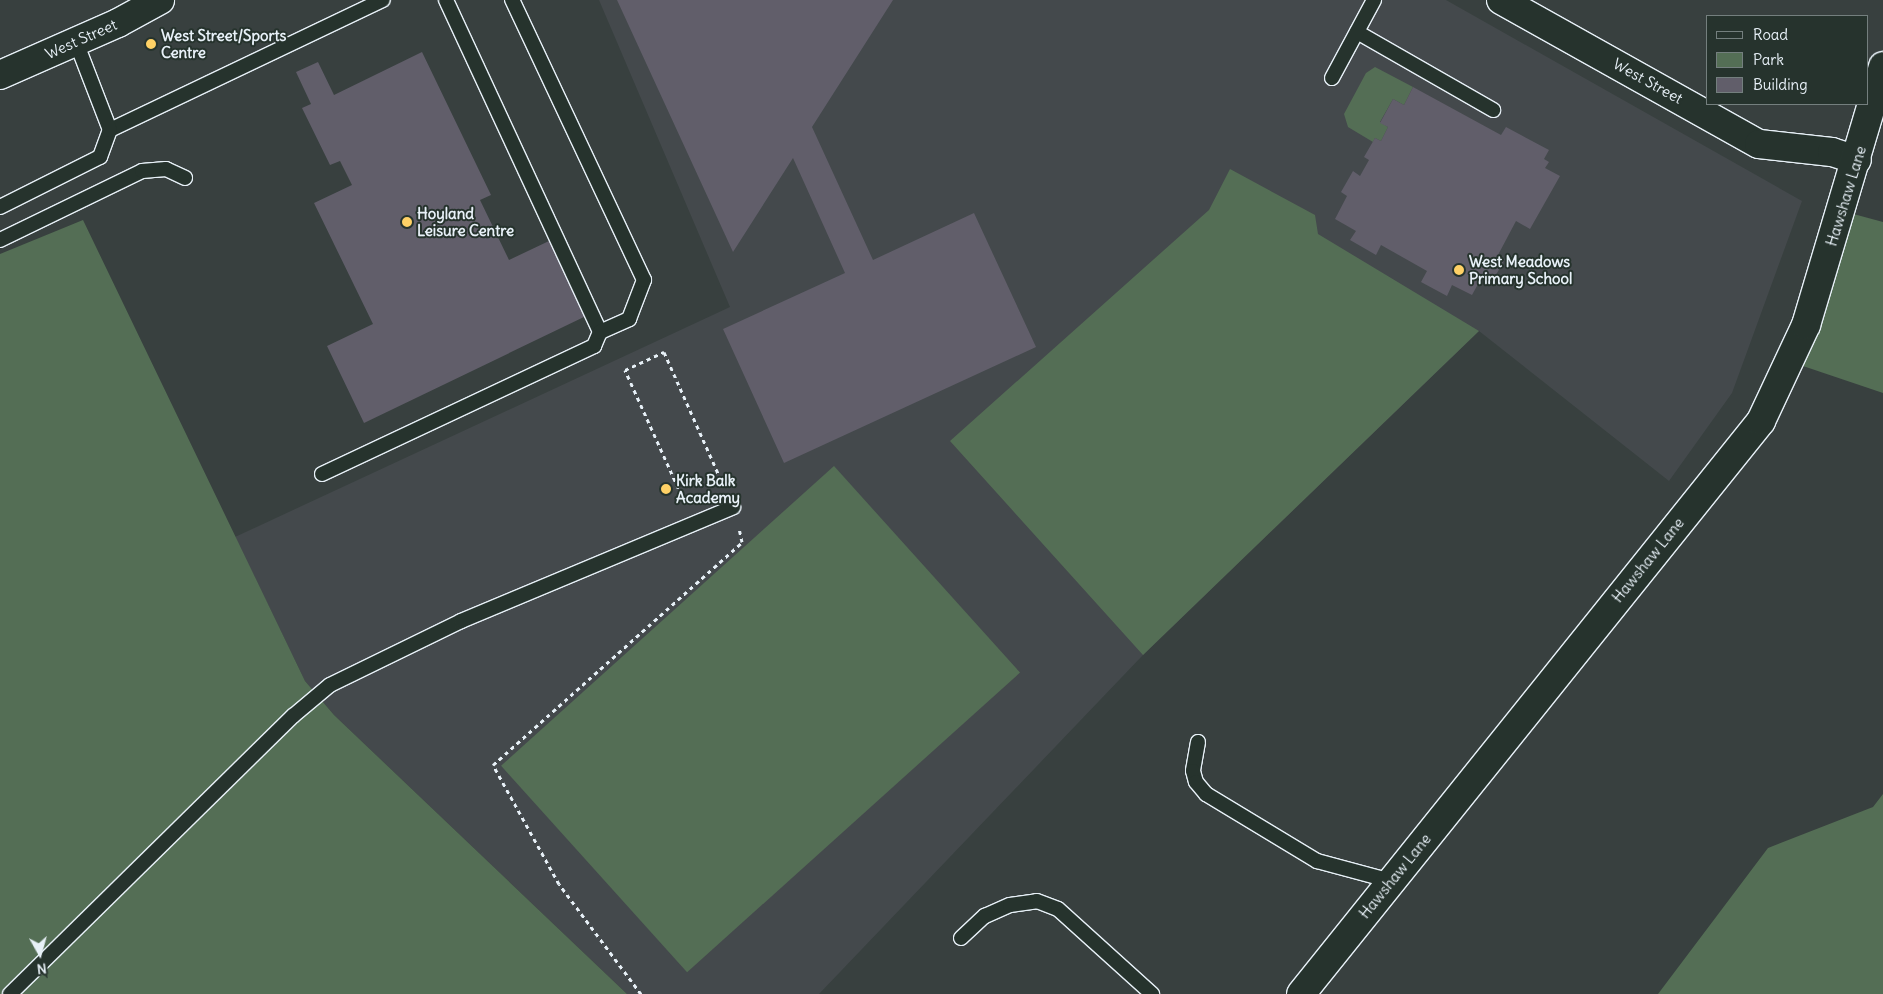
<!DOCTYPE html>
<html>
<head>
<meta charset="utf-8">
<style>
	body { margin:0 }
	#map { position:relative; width:1883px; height:994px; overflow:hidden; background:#38403f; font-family:Delius,sans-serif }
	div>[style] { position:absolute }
	.built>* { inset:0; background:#44494c }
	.green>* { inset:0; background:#546e55; transform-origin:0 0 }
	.building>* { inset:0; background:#615e6a }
	.path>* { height:3px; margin-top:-1.5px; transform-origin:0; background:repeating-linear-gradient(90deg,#e8f1f8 0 4px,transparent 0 8px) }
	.roads { filter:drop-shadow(1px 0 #e8f1f8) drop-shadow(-1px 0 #e8f1f8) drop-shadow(0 1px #e8f1f8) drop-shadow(0 -1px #e8f1f8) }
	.service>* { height:14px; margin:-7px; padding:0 7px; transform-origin:7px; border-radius:7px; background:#26332d }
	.minor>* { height:28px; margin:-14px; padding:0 14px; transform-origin:14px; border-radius:14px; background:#26332d }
	.secondary>* { height:28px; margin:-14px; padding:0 14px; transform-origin:14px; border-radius:14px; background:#26332d }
	.dots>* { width:14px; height:14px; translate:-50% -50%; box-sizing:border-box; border:2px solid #26332d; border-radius:50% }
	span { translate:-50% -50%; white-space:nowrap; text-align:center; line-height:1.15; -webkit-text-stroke:4px #26332d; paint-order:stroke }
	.poi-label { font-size:15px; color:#e8f1f8; font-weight:700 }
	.left { translate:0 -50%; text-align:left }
	.street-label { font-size:15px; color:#e8f1f8 }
	.legend { position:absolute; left:1706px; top:15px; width:162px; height:90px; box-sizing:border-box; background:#26332d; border:1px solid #747f7e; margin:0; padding:6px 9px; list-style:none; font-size:15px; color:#e8f1f8 }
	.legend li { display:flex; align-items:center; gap:10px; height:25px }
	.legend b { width:25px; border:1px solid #747f7e }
	.north { position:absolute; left:15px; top:929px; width:50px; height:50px; -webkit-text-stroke:4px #26332d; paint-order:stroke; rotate:173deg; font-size:14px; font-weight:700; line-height:20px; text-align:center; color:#e8f1f8 }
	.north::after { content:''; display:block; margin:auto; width:18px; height:22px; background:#e8f1f8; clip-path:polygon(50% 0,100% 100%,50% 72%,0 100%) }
</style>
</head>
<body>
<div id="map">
	<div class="built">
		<i style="clip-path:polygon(599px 0,1446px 0,1802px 201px,1732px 393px,1669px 481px,1479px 331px,1143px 655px,819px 994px,627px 994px,334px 715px,305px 681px,235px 537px,730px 307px)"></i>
	</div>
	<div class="green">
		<i style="clip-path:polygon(1375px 67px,1413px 87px,1404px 105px,1393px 99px,1380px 122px,1388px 127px,1381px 141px,1375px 138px,1373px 142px,1348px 127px,1344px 114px,1366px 73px)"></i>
		<i style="clip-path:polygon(1230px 169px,1315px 215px,1318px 234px,1479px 331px,1143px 655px,950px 441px,1209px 210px)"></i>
		<i style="clip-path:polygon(1846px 212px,1883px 222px,1883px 393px,1800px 365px)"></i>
		<i style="clip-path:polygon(83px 220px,305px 681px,334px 715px,627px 994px,0 994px,0 254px)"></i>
		<i style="left:834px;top:466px;width:278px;height:448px;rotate:48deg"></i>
		<i style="clip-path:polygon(1883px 794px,1883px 994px,1658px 994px,1768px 848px,1873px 807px)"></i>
	</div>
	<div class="building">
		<i style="clip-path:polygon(617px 0,893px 0,812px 127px,873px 260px,974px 213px,1036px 347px,784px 463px,723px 329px,845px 273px,793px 158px,733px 252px)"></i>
		<i style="clip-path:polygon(422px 52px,491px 195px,480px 200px,509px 260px,549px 241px,586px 316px,364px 423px,327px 346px,373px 324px,314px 203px,352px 185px,340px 161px,330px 165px,302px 108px,311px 104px,296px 72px,318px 62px,334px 95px)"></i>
		<i style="clip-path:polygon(1413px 87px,1501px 135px,1506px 127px,1549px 150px,1544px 159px,1549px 162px,1545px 168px,1560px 176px,1530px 229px,1516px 221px,1498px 255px,1505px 259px,1493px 280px,1483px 275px,1472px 295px,1452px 285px,1447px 296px,1421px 282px,1427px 271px,1381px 245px,1376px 255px,1350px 240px,1356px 231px,1335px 219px,1347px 196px,1341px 192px,1353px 171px,1360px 176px,1369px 160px,1364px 157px,1375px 138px,1381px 141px,1388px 127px,1380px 123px,1393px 99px,1404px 105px)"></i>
	</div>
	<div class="path">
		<i style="left:685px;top:503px;width:146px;rotate:-114.3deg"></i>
		<i style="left:625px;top:370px;width:43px;rotate:-24.8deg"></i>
		<i style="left:664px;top:352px;width:148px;rotate:66deg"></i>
		<i style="left:641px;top:994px;width:137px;rotate:-126.7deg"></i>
		<i style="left:559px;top:884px;width:136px;rotate:-119deg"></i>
		<i style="left:493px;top:765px;width:334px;rotate:-41.8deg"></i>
		<i style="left:742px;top:542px;width:14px;rotate:-102deg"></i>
	</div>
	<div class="roads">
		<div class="service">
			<i style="left:446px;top:0;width:366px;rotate:65.1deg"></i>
			<i style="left:1357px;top:32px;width:157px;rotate:29.8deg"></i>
			<i style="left:1332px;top:78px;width:89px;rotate:-61.7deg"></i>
			<i style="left:110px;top:130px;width:302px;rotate:-25.5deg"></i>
			<i style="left:0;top:207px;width:112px;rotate:-26.6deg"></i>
			<i style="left:100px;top:157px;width:29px;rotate:-70deg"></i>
			<i style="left:110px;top:130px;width:94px;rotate:-111.1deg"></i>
			<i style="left:0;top:240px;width:158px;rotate:-25.9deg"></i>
			<i style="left:142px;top:171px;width:24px;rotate:-5deg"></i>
			<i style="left:166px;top:169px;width:21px;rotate:25deg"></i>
			<i style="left:322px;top:474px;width:301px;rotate:-25.2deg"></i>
			<i style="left:594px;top:346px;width:15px;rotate:-67deg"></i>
			<i style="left:600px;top:332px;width:32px;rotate:-24deg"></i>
			<i style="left:629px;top:319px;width:42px;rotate:-69deg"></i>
			<i style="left:644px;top:280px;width:310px;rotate:-115.2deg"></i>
			<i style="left:1198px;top:742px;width:29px;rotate:100deg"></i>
			<i style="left:1193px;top:771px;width:11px;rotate:75deg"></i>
			<i style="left:1196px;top:782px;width:16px;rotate:50deg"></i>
			<i style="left:1206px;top:794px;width:130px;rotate:31.1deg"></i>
			<i style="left:1317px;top:861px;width:77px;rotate:15.1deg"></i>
			<i style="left:961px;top:938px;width:33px;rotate:-43deg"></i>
			<i style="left:985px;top:916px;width:27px;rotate:-24deg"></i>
			<i style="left:1010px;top:905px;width:27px;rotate:-8deg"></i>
			<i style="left:1037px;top:901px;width:22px;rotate:21deg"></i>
			<i style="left:1058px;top:909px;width:127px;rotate:42.1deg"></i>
			<i style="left:10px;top:994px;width:397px;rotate:-44.5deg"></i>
			<i style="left:293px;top:716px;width:48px;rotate:-40deg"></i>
			<i style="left:330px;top:685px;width:146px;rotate:-26deg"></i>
			<i style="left:461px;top:621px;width:295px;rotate:-22.7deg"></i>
		</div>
		<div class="minor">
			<i style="left:1501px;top:0;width:295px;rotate:29.2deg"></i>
			<i style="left:1759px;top:144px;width:73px;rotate:6.3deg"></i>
			<i style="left:1832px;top:152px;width:26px;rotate:18deg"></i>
		</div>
		<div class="secondary">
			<i style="left:0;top:75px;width:129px;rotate:-23.8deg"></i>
			<i style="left:118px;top:23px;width:48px;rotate:-28.7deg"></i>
			<i style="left:1301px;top:994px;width:735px;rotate:-51.24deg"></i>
			<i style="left:1761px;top:421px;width:106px;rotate:-64.9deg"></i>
			<i style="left:1806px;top:325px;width:270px;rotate:-73.4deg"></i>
		</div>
	</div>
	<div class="dots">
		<i style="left:151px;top:44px;background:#ffd166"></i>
		<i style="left:407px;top:222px;background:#ffd166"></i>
		<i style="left:1459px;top:270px;background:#ffd166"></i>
		<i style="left:666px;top:489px;background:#ffd166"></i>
	</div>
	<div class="poi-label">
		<span class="left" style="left:161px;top:44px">West Street/Sports<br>Centre</span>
		<span class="left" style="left:417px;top:222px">Hoyland<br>Leisure Centre</span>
		<span class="left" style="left:1469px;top:270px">West Meadows<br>Primary School</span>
		<span class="left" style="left:676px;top:489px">Kirk Balk<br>Academy</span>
	</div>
	<div class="street-label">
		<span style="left:81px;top:39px;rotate:-24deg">West Street</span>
		<span style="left:1648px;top:81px;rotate:29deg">West Street</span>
		<span style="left:1846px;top:196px;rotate:-73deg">Hawshaw Lane</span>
		<span style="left:1648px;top:560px;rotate:-51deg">Hawshaw Lane</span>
		<span style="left:1395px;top:876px;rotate:-51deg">Hawshaw Lane</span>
	</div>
	<ul class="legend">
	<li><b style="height:6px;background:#26332d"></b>Road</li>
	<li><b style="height:14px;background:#546e55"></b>Park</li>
	<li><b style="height:14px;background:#615e6a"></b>Building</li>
	</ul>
	<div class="north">N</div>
</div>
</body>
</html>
